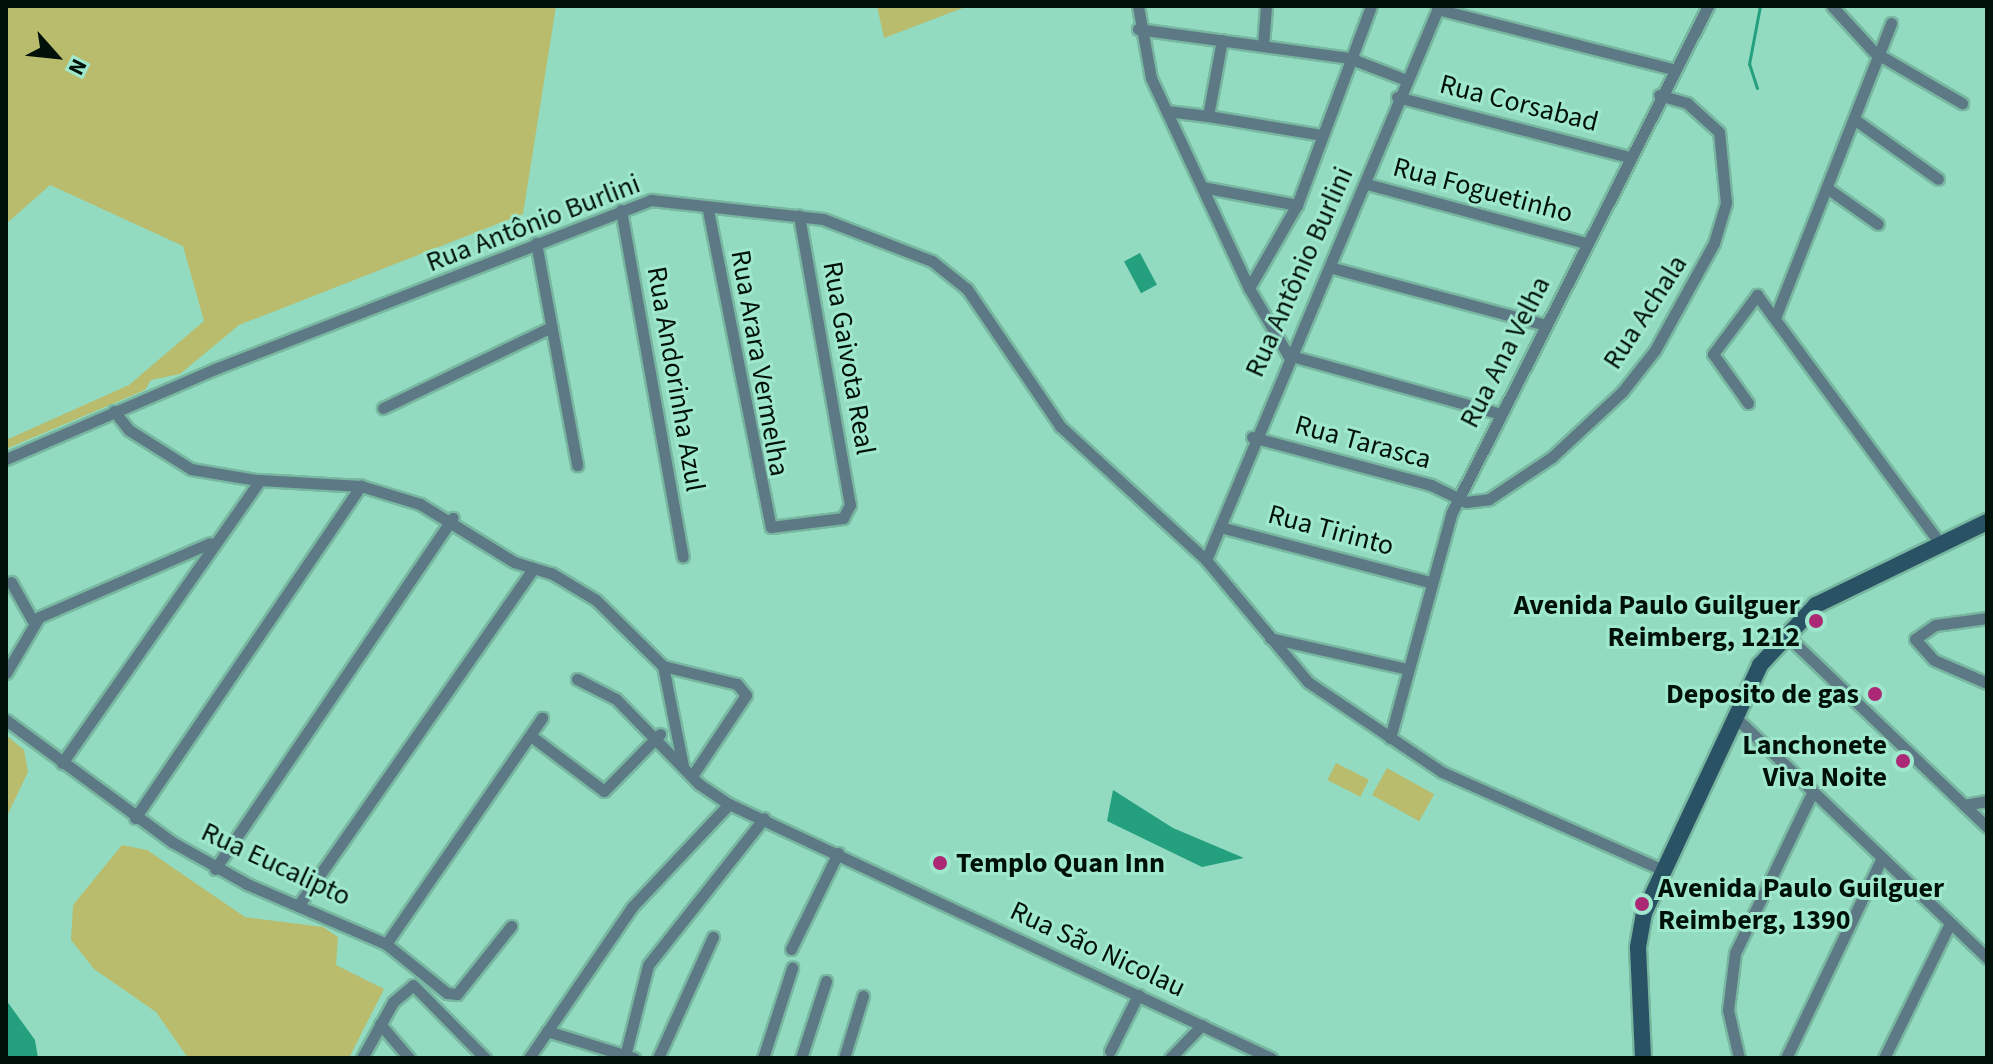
<!DOCTYPE html>
<html>
<head>
<meta charset="utf-8">
<style>
	body { margin:0 }
	#map { position:relative; width:1993px; height:1064px; overflow:hidden; background:#92dbc1; font-family:"Source Sans 3",sans-serif }
	div>[style] { position:absolute }
	.green>* { inset:0; background:#b9bc6d; transform-origin:0 0 }
	.water>* { inset:0; background:#24a07f; transform-origin:0 0 }
	.stream>* { height:3px; margin:-1.5px; padding:0 1.5px; transform-origin:1.5px; border-radius:1.5px; background:#24a07f }
	.roads { filter:drop-shadow(2px 0 #78b7a0) drop-shadow(-2px 0 #78b7a0) drop-shadow(0 2px #78b7a0) drop-shadow(0 -2px #78b7a0) }
	.minor>* { height:11px; margin:-5.5px; padding:0 5.5px; transform-origin:5.5px; border-radius:5.5px; background:#5e7986 }
	.secondary>* { height:16px; margin:-8px; padding:0 8px; transform-origin:8px; border-radius:8px; background:#295265 }
	.dots>* { width:22px; height:22px; translate:-50% -50%; box-sizing:border-box; border:4px solid #9fe8ce; border-radius:50% }
	span { translate:-50% -50%; white-space:nowrap; text-align:center; line-height:1.15; -webkit-text-stroke:6px #9fe8ce; paint-order:stroke }
	.street-label { font-size:28px; color:#00110a }
	.poi-label { font-size:28px; color:#00110a; font-weight:700 }
	.right { translate:-100% -50%; text-align:right }
	.left { translate:0 -50%; text-align:left }
	.frame { position:absolute; inset:0; border:8px solid #00110a; pointer-events:none }
	.north { position:absolute; left:16px; top:16px; width:80px; height:80px; -webkit-text-stroke:6px #9fe8ce; paint-order:stroke; rotate:117deg; font-size:22px; font-weight:700; line-height:32px; text-align:center; color:#00110a }
	.north::after { content:''; display:block; margin:auto; width:28px; height:36px; background:#00110a; clip-path:polygon(50% 0,100% 100%,50% 72%,0 100%) }
</style>
</head>
<body>
<div id="map">
	<div class="green">
		<i style="clip-path:polygon(6px 6px,556px 6px,523px 214px,239px 325px,180px 374px,151px 380px,145px 390px,6px 449px,6px 440px,129px 385px,204px 321px,183px 246px,50px 185px,6px 224px)"></i>
		<i style="clip-path:polygon(877px 6px,968px 6px,884px 38px)"></i>
		<i style="clip-path:polygon(6px 735px,24px 750px,28px 772px,6px 818px)"></i>
		<i style="left:1336px;top:763px;width:37px;height:19px;rotate:27deg"></i>
		<i style="left:1387px;top:768px;width:54px;height:31px;rotate:29deg"></i>
		<i style="clip-path:polygon(122px 845px,147px 850px,245px 917px,323px 927px,338px 937px,336px 965px,384px 989px,349px 1058px,188px 1058px,156px 1012px,94px 969px,71px 940px,73px 905px)"></i>
	</div>
	<div class="water">
		<i style="left:1140px;top:253px;width:36px;height:18px;rotate:62deg"></i>
		<i style="clip-path:polygon(1113px 790px,1173px 828px,1244px 858px,1202px 867px,1107px 821px)"></i>
		<i style="clip-path:polygon(6px 1000px,35px 1040px,38px 1058px,6px 1058px)"></i>
	</div>
	<div class="stream">
		<i style="left:1757px;top:88px;width:25px;rotate:-108deg"></i>
		<i style="left:1749px;top:64px;width:59px;rotate:-79.3deg"></i>
	</div>
	<div class="roads">
		<div class="minor">
			<i style="left:1138px;top:6px;width:73px;rotate:79.8deg"></i>
			<i style="left:1151px;top:78px;width:232px;rotate:65deg"></i>
			<i style="left:1249px;top:288px;width:96px;rotate:-60deg"></i>
			<i style="left:1297px;top:205px;width:212px;rotate:-69.6deg"></i>
			<i style="left:1832px;top:6px;width:62px;rotate:47.6deg"></i>
			<i style="left:1874px;top:52px;width:102px;rotate:30.1deg"></i>
			<i style="left:1437px;top:9px;width:243px;rotate:14.3deg"></i>
			<i style="left:1138px;top:29px;width:213px;rotate:7.8deg"></i>
			<i style="left:1349px;top:58px;width:59px;rotate:20.9deg"></i>
			<i style="left:1263px;top:46px;width:40px;rotate:-85.7deg"></i>
			<i style="left:1397px;top:97px;width:240px;rotate:14.5deg"></i>
			<i style="left:1167px;top:111px;width:41px;rotate:7deg"></i>
			<i style="left:1208px;top:116px;width:77px;rotate:-79.6deg"></i>
			<i style="left:1208px;top:116px;width:116px;rotate:9.5deg"></i>
			<i style="left:1854px;top:119px;width:103px;rotate:35.5deg"></i>
			<i style="left:1367px;top:184px;width:227px;rotate:15.1deg"></i>
			<i style="left:1202px;top:187px;width:97px;rotate:10.7deg"></i>
			<i style="left:1827px;top:188px;width:62px;rotate:35.2deg"></i>
			<i style="left:621px;top:210px;width:352px;rotate:79.9deg"></i>
			<i style="left:708px;top:210px;width:323px;rotate:78.8deg"></i>
			<i style="left:771px;top:527px;width:73px;rotate:-7.1deg"></i>
			<i style="left:843px;top:518px;width:15px;rotate:-62deg"></i>
			<i style="left:850px;top:505px;width:294px;rotate:-100deg"></i>
			<i style="left:536px;top:243px;width:226px;rotate:79.5deg"></i>
			<i style="left:1333px;top:268px;width:220px;rotate:15deg"></i>
			<i style="left:1249px;top:288px;width:78px;rotate:59.8deg"></i>
			<i style="left:1288px;top:355px;width:221px;rotate:15.5deg"></i>
			<i style="left:1775px;top:318px;width:317px;rotate:-68.5deg"></i>
			<i style="left:1748px;top:403px;width:60px;rotate:-125.5deg"></i>
			<i style="left:1713px;top:354px;width:74px;rotate:-53.3deg"></i>
			<i style="left:1757px;top:295px;width:308px;rotate:53.6deg"></i>
			<i style="left:383px;top:408px;width:187px;rotate:-25.7deg"></i>
			<i style="left:114px;top:411px;width:24px;rotate:52deg"></i>
			<i style="left:129px;top:430px;width:73px;rotate:32.2deg"></i>
			<i style="left:191px;top:469px;width:67px;rotate:9.5deg"></i>
			<i style="left:1252px;top:437px;width:185px;rotate:15deg"></i>
			<i style="left:1431px;top:485px;width:39px;rotate:26deg"></i>
			<i style="left:1466px;top:502px;width:23px;rotate:-7deg"></i>
			<i style="left:1489px;top:499px;width:76px;rotate:-33.7deg"></i>
			<i style="left:1552px;top:457px;width:96px;rotate:-42.9deg"></i>
			<i style="left:1622px;top:392px;width:53px;rotate:-51.8deg"></i>
			<i style="left:1655px;top:350px;width:122px;rotate:-61.1deg"></i>
			<i style="left:1714px;top:243px;width:42px;rotate:-73.3deg"></i>
			<i style="left:1726px;top:203px;width:71px;rotate:-95.6deg"></i>
			<i style="left:1719px;top:132px;width:43px;rotate:-137.8deg"></i>
			<i style="left:1687px;top:103px;width:29px;rotate:-164deg"></i>
			<i style="left:6px;top:459px;width:228px;rotate:-23.3deg"></i>
			<i style="left:215px;top:369px;width:468px;rotate:-21.2deg"></i>
			<i style="left:651px;top:200px;width:173px;rotate:6.3deg"></i>
			<i style="left:823px;top:219px;width:117px;rotate:21.1deg"></i>
			<i style="left:932px;top:261px;width:45px;rotate:38.7deg"></i>
			<i style="left:967px;top:289px;width:166px;rotate:55.8deg"></i>
			<i style="left:1060px;top:426px;width:198px;rotate:42.5deg"></i>
			<i style="left:1206px;top:560px;width:159px;rotate:50.1deg"></i>
			<i style="left:1308px;top:682px;width:161px;rotate:33.9deg"></i>
			<i style="left:1442px;top:772px;width:240px;rotate:23.9deg"></i>
			<i style="left:1220px;top:527px;width:217px;rotate:14.7deg"></i>
			<i style="left:1206px;top:560px;width:601px;rotate:-67.19deg"></i>
			<i style="left:11px;top:582px;width:47px;rotate:60.7deg"></i>
			<i style="left:1987px;top:618px;width:52px;rotate:172.3deg"></i>
			<i style="left:1935px;top:625px;width:24px;rotate:145deg"></i>
			<i style="left:1915px;top:639px;width:28px;rotate:48deg"></i>
			<i style="left:1934px;top:660px;width:58px;rotate:23.5deg"></i>
			<i style="left:1784px;top:633px;width:281px;rotate:43.7deg"></i>
			<i style="left:1270px;top:638px;width:141px;rotate:12.7deg"></i>
			<i style="left:663px;top:666px;width:76px;rotate:13.7deg"></i>
			<i style="left:737px;top:684px;width:14px;rotate:51deg"></i>
			<i style="left:746px;top:695px;width:97px;rotate:123.7deg"></i>
			<i style="left:6px;top:673px;width:65px;rotate:-59.5deg"></i>
			<i style="left:39px;top:617px;width:186px;rotate:-23.4deg"></i>
			<i style="left:577px;top:679px;width:44px;rotate:27.1deg"></i>
			<i style="left:616px;top:699px;width:119px;rotate:45.7deg"></i>
			<i style="left:699px;top:784px;width:36px;rotate:34deg"></i>
			<i style="left:729px;top:804px;width:599px;rotate:25.11deg"></i>
			<i style="left:1733px;top:715px;width:352px;rotate:43.7deg"></i>
			<i style="left:6px;top:720px;width:206px;rotate:36.3deg"></i>
			<i style="left:172px;top:842px;width:86px;rotate:29.2deg"></i>
			<i style="left:247px;top:884px;width:151px;rotate:23.3deg"></i>
			<i style="left:386px;top:944px;width:78px;rotate:38.8deg"></i>
			<i style="left:447px;top:993px;width:10px;rotate:6deg"></i>
			<i style="left:457px;top:994px;width:87px;rotate:-51.5deg"></i>
			<i style="left:531px;top:736px;width:91px;rotate:37deg"></i>
			<i style="left:604px;top:791px;width:80px;rotate:-45.5deg"></i>
			<i style="left:1390px;top:738px;width:234px;rotate:-74.7deg"></i>
			<i style="left:1452px;top:512px;width:567px;rotate:-63.16deg"></i>
			<i style="left:62px;top:763px;width:345px;rotate:-55deg"></i>
			<i style="left:260px;top:480px;width:101px;rotate:3.4deg"></i>
			<i style="left:361px;top:486px;width:62px;rotate:17deg"></i>
			<i style="left:420px;top:504px;width:110px;rotate:31.7deg"></i>
			<i style="left:514px;top:562px;width:39px;rotate:17deg"></i>
			<i style="left:551px;top:573px;width:52px;rotate:31deg"></i>
			<i style="left:596px;top:600px;width:94px;rotate:44.6deg"></i>
			<i style="left:663px;top:666px;width:102px;rotate:78.7deg"></i>
			<i style="left:1964px;top:805px;width:23px;rotate:-10deg"></i>
			<i style="left:135px;top:818px;width:402px;rotate:-55.8deg"></i>
			<i style="left:215px;top:869px;width:424px;rotate:-55.9deg"></i>
			<i style="left:300px;top:903px;width:406px;rotate:-55.1deg"></i>
			<i style="left:386px;top:944px;width:275px;rotate:-55.4deg"></i>
			<i style="left:791px;top:949px;width:107px;rotate:-63.9deg"></i>
			<i style="left:380px;top:1024px;width:45px;rotate:49.5deg"></i>
			<i style="left:547px;top:1031px;width:91px;rotate:17.2deg"></i>
			<i style="left:1110px;top:1051px;width:63px;rotate:-63.4deg"></i>
			<i style="left:625px;top:1056px;width:94px;rotate:-75.8deg"></i>
			<i style="left:648px;top:965px;width:187px;rotate:-51.7deg"></i>
			<i style="left:362px;top:1058px;width:64px;rotate:-61deg"></i>
			<i style="left:393px;top:1002px;width:26px;rotate:-40deg"></i>
			<i style="left:413px;top:985px;width:103px;rotate:45.4deg"></i>
			<i style="left:529px;top:1058px;width:183px;rotate:-55.7deg"></i>
			<i style="left:632px;top:907px;width:141px;rotate:-46.7deg"></i>
			<i style="left:658px;top:1058px;width:133px;rotate:-65.6deg"></i>
			<i style="left:763px;top:1058px;width:95px;rotate:-72.1deg"></i>
			<i style="left:801px;top:1058px;width:81px;rotate:-72deg"></i>
			<i style="left:844px;top:1058px;width:65px;rotate:-73deg"></i>
			<i style="left:1170px;top:1058px;width:46px;rotate:-45.9deg"></i>
			<i style="left:1739px;top:1058px;width:49px;rotate:-102.9deg"></i>
			<i style="left:1728px;top:1010px;width:57px;rotate:-83deg"></i>
			<i style="left:1735px;top:953px;width:178px;rotate:-64.3deg"></i>
			<i style="left:1786px;top:1058px;width:222px;rotate:-64.4deg"></i>
			<i style="left:1884px;top:1058px;width:150px;rotate:-63.9deg"></i>
		</div>
		<div class="secondary">
			<i style="left:1643px;top:1058px;width:111px;rotate:-92.6deg"></i>
			<i style="left:1638px;top:947px;width:35px;rotate:-80deg"></i>
			<i style="left:1644px;top:913px;width:274px;rotate:-64.9deg"></i>
			<i style="left:1760px;top:665px;width:82px;rotate:-47deg"></i>
			<i style="left:1816px;top:605px;width:190px;rotate:-25.9deg"></i>
		</div>
	</div>
	<div class="dots">
		<i style="left:1816px;top:621px;background:#ab2874"></i>
		<i style="left:1875px;top:694px;background:#ab2874"></i>
		<i style="left:1903px;top:761px;background:#ab2874"></i>
		<i style="left:940px;top:863px;background:#ab2874"></i>
		<i style="left:1642px;top:904px;background:#ab2874"></i>
	</div>
	<div class="street-label">
		<span style="left:1519px;top:103px;rotate:14deg">Rua Corsabad</span>
		<span style="left:1483px;top:190px;rotate:15deg">Rua Foguetinho</span>
		<span style="left:533px;top:223px;rotate:-21deg">Rua Antônio Burlini</span>
		<span style="left:1299px;top:272px;rotate:-66deg">Rua Antônio Burlini</span>
		<span style="left:1645px;top:312px;rotate:-57deg">Rua Achala</span>
		<span style="left:1505px;top:352px;rotate:-63deg">Rua Ana Velha</span>
		<span style="left:849px;top:358px;rotate:80deg">Rua Gaivota Real</span>
		<span style="left:760px;top:363px;rotate:80deg">Rua Arara Vermelha</span>
		<span style="left:676px;top:379px;rotate:80deg">Rua Andorinha Azul</span>
		<span style="left:1363px;top:442px;rotate:15deg">Rua Tarasca</span>
		<span style="left:1331px;top:530px;rotate:15deg">Rua Tirinto</span>
		<span style="left:276px;top:864px;rotate:25deg">Rua Eucalipto</span>
		<span style="left:1098px;top:949px;rotate:25deg">Rua São Nicolau</span>
	</div>
	<div class="poi-label">
		<span class="right" style="left:1800px;top:621px">Avenida Paulo Guilguer<br>Reimberg, 1212</span>
		<span class="right" style="left:1859px;top:694px">Deposito de gas</span>
		<span class="right" style="left:1887px;top:761px">Lanchonete<br>Viva Noite</span>
		<span class="left" style="left:956px;top:863px">Templo Quan Inn</span>
		<span class="left" style="left:1658px;top:904px">Avenida Paulo Guilguer<br>Reimberg, 1390</span>
	</div>
	<div class="frame"></div>
	<div class="north">N</div>
</div>
</body>
</html>
